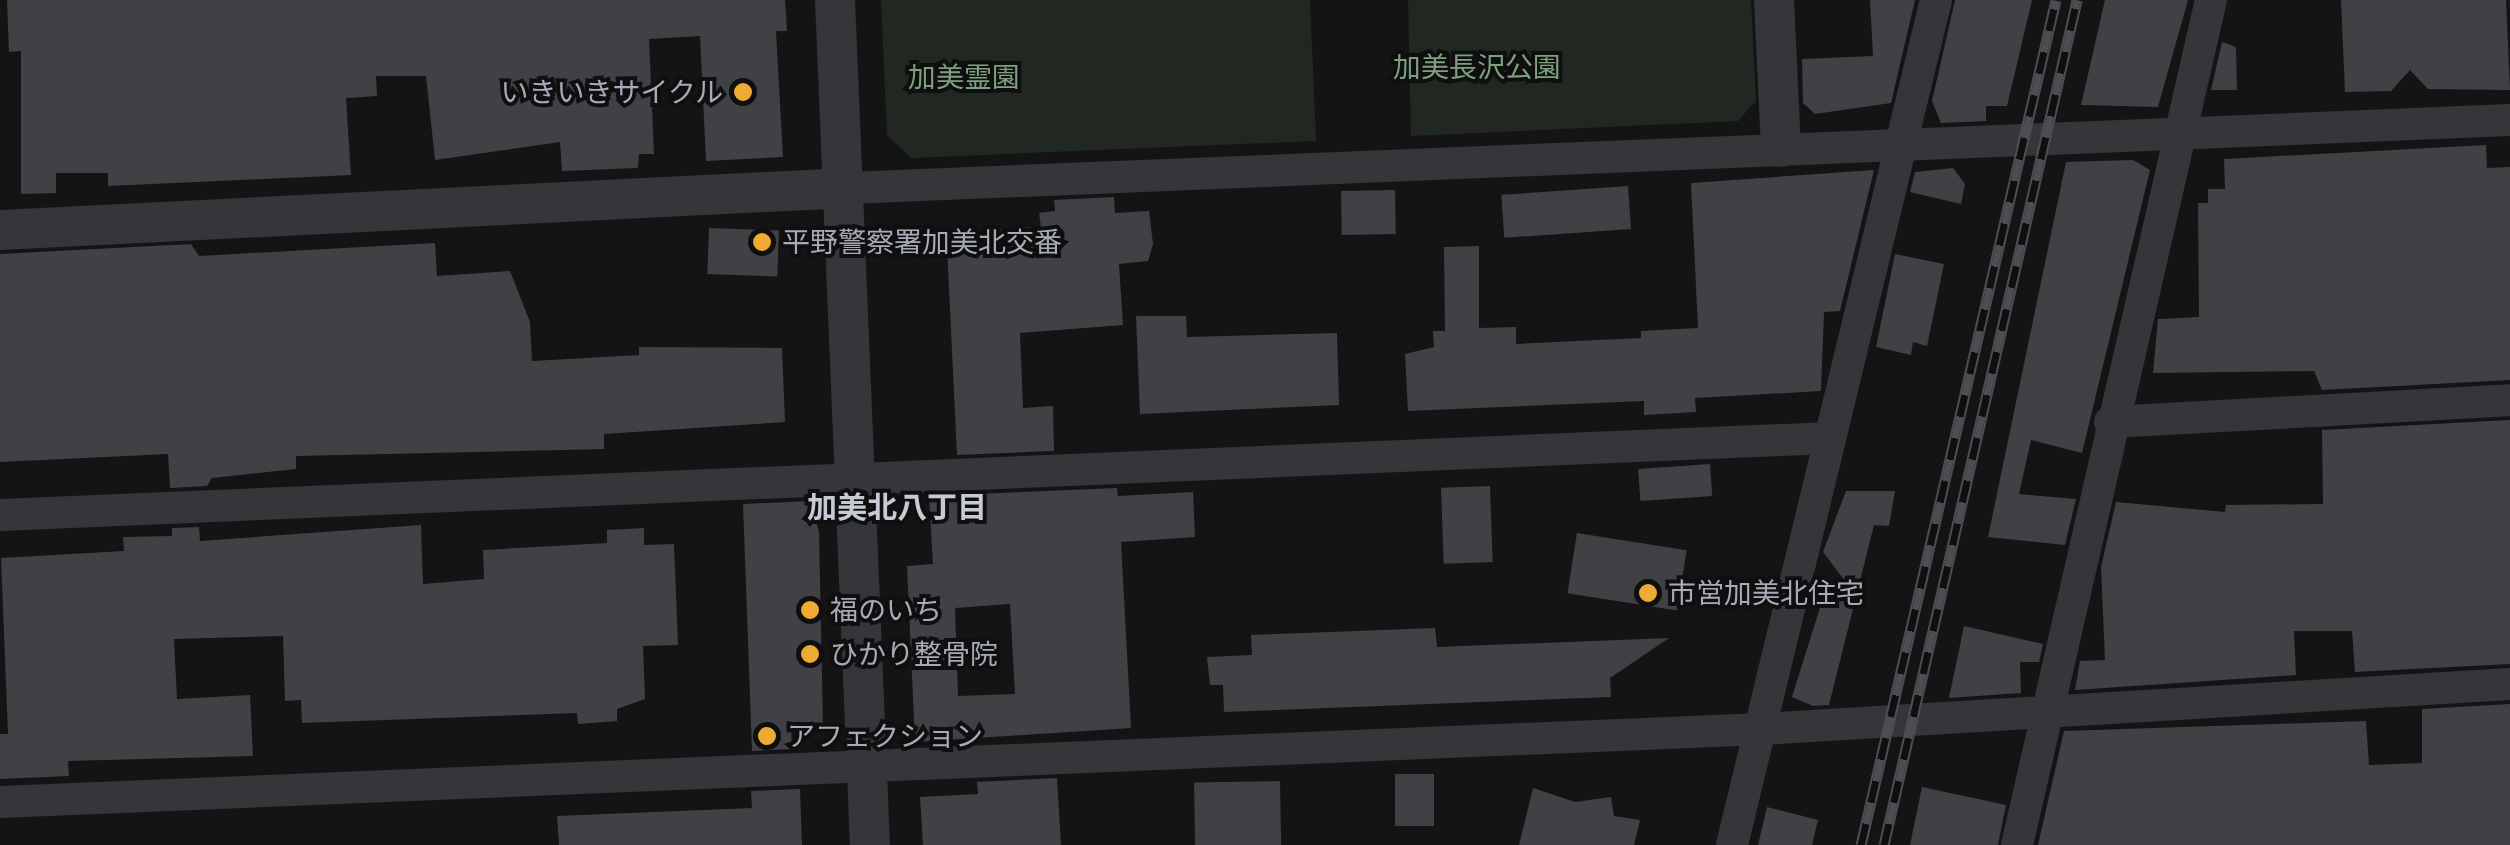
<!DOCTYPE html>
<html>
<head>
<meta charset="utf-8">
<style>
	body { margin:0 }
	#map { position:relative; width:2510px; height:845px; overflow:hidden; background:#141415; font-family:Inter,"Noto Sans JP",sans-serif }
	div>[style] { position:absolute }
	.green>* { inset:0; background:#202821 }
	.building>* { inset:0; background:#404145; transform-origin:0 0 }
	.minor>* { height:32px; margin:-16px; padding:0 16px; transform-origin:16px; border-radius:16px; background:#35363a }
	.tertiary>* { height:40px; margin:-20px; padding:0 20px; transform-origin:20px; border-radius:20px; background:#35363a }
	.rail>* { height:11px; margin-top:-5.5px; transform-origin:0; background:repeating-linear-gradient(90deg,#0f0f10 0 22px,#4c4e53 0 44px); box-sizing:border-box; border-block:2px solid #4c4e53 }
	.dots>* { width:28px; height:28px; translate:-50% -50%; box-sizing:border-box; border:5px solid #0f0f10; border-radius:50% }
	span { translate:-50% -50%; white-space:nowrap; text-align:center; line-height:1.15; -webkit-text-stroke:8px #0f0f10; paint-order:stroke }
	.park-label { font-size:28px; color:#7da07e }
	.poi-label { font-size:28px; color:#a6abb6 }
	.right { translate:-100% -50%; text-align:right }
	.left { translate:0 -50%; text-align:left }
	.neighbourhood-label { font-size:30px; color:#c6cad2; font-weight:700 }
</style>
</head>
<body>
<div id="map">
	<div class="green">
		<i style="clip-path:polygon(881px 0,1310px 0,1316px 141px,911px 158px,887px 135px)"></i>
		<i style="clip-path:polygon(1408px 0,1751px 0,1756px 101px,1738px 121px,1411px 136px)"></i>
	</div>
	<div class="building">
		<i style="clip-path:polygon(7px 0,785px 0,787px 31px,776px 31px,783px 157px,706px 161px,700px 36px,649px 39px,654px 154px,639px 154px,638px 168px,562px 171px,560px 142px,435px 160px,426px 76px,376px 76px,377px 96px,346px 98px,351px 175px,108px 186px,108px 173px,56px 173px,56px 193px,21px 194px,21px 51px,9px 52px)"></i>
		<i style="clip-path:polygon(1870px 0,1915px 0,1891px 103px,1815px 114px,1803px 103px,1802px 59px,1873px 56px)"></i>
		<i style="clip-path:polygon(1955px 0,2032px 0,2007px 106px,1986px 106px,1986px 121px,1941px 123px,1932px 101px)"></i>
		<i style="clip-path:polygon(2105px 0,2188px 0,2158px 107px,2081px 105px)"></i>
		<i style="clip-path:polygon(2341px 0,2506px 0,2510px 90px,2428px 89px,2410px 70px,2391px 91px,2345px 92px)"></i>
		<i style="clip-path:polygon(2222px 42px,2236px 47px,2237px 90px,2211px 90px)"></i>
		<i style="clip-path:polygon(2486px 145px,2487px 168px,2510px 167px,2510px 380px,2322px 390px,2314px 371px,2153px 373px,2158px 319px,2199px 317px,2198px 203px,2208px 203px,2208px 189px,2225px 189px,2224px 159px)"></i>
		<i style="clip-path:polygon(2133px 160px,2150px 170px,2082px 453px,2031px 440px,2019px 494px,2076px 499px,2065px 545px,1988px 537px,2066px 162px)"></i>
		<i style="clip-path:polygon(1953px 168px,1965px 184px,1961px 204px,1910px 192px,1915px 172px)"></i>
		<i style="clip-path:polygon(1874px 170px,1840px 311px,1824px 312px,1821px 391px,1695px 398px,1696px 412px,1644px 415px,1644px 401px,1408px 411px,1405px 354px,1434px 347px,1433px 331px,1445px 331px,1444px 247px,1479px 246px,1479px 328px,1516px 327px,1516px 344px,1641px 338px,1641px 331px,1698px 328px,1691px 183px)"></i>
		<i style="left:1628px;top:186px;width:43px;height:127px;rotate:86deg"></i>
		<i style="left:1395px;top:190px;width:44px;height:54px;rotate:89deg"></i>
		<i style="clip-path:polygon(1114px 197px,1115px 213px,1149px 211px,1153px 244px,1148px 261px,1119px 264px,1123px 325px,1020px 333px,1023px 408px,1053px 406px,1054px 451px,957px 455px,947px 247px,985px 246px,985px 230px,1041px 227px,1039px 213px,1055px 211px,1054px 200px)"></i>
		<i style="left:709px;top:228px;width:70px;height:46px;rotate:2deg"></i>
		<i style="clip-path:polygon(435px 243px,437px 276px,510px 271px,530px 322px,532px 361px,639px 355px,639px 347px,782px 348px,785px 422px,604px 434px,604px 449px,296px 456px,296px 469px,212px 478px,207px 486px,170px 488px,168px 454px,0 462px,0 254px,191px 244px,199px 256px)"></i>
		<i style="clip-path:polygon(1895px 254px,1944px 264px,1927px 346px,1913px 342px,1911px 355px,1876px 347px)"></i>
		<i style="clip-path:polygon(1136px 316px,1186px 316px,1187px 337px,1337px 333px,1339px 405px,1140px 414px)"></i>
		<i style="clip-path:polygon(2510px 420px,2510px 664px,2355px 672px,2352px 631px,2294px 631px,2296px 675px,2075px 690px,2080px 661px,2105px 660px,2101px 567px,2116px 502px,2225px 512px,2226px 505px,2323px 504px,2322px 430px)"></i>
		<i style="left:1710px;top:464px;width:32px;height:72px;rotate:86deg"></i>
		<i style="left:1490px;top:486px;width:76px;height:49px;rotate:88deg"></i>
		<i style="clip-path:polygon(evenodd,1117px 488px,1118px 496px,1193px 492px,1195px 537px,1121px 542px,1131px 728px,915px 742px,907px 566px,933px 564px,929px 496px,1117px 488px,1010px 604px,1015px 694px,958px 696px,955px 608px,1010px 604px)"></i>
		<i style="clip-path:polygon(1846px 491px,1895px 491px,1889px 526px,1874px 525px,1829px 705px,1813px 706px,1792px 697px,1823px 598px,1854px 593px,1823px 552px)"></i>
		<i style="clip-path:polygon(810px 501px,819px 532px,823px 727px,791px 727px,792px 749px,752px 751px,743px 504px)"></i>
		<i style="clip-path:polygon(421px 525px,423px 584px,484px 579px,483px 550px,607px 543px,607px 530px,644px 528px,644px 545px,674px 544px,678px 645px,643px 646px,645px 699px,617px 709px,617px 721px,578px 724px,577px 713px,302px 723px,301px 700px,285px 701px,283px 636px,174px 639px,177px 699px,250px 695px,253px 756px,68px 761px,69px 776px,0 779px,0 734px,8px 734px,1px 558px,124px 551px,123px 537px,172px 536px,172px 528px,199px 527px,200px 541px)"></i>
		<i style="left:1577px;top:533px;width:111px;height:61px;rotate:9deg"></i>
		<i style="clip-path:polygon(1964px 626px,2043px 644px,2039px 662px,2020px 662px,2021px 693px,1949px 698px)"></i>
		<i style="clip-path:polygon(1435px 628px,1437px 647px,1669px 638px,1610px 678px,1611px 697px,1224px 712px,1223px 685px,1210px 685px,1207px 657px,1252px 655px,1251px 635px)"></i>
		<i style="clip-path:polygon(2510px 704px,2510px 845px,2038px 845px,2064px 731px,2366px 721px,2369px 765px,2422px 763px,2422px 709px)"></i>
		<i style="left:1434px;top:774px;width:52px;height:39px;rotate:90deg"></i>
		<i style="clip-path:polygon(1057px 778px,1061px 845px,923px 845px,920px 797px,978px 794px,977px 782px)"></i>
		<i style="left:1280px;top:781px;width:64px;height:86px;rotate:89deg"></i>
		<i style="clip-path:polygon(1922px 787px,2006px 805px,1998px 845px,1910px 845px)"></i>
		<i style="clip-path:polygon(1533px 788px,1575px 802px,1611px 797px,1614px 816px,1640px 820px,1634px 845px,1519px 845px)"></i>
		<i style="clip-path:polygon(800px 789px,802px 845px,559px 845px,557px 816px,752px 808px,751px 791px)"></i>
		<i style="clip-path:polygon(1767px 807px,1818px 820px,1812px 845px,1758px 845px)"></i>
	</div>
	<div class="minor">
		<i style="left:848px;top:188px;width:1663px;rotate:-2.34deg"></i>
		<i style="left:2110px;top:422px;width:401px;rotate:-3.1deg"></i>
		<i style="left:0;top:515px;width:1828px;rotate:-2.41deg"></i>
		<i style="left:0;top:802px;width:1764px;rotate:-2.37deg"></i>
		<i style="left:1762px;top:729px;width:749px;rotate:-3.44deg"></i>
		<i style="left:1732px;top:845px;width:869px;rotate:-76.43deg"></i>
		<i style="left:2017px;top:845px;width:867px;rotate:-77.07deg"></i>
	</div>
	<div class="tertiary">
		<i style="left:835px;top:0;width:846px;rotate:87.63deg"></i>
		<i style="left:1774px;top:0;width:147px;rotate:87.3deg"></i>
		<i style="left:0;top:230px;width:849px;rotate:-2.84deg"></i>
	</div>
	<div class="rail">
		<i style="left:1861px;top:845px;width:867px;rotate:-77.01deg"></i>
		<i style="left:1884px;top:845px;width:867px;rotate:-77.13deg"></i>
	</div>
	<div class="dots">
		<i style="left:743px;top:92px;background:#eeab33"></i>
		<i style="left:762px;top:242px;background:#eeab33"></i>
		<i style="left:1648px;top:593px;background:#eeab33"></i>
		<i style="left:810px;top:610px;background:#eeab33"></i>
		<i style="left:810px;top:654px;background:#eeab33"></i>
		<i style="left:767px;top:736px;background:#eeab33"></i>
	</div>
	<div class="park-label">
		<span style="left:1477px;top:67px">加美長沢公園</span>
		<span style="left:964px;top:77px">加美霊園</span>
	</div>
	<div class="poi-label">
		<span class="right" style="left:723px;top:92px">いきいきサイクル</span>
		<span class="left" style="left:782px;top:242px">平野警察署加美北交番</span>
		<span class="left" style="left:1668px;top:593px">市営加美北住宅</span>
		<span class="left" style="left:830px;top:610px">福のいち</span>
		<span class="left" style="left:830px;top:654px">ひかり整骨院</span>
		<span class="left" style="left:787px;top:736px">アフェクション</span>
	</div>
	<div class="neighbourhood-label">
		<span style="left:897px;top:507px">加美北八丁目</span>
	</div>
</div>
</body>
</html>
